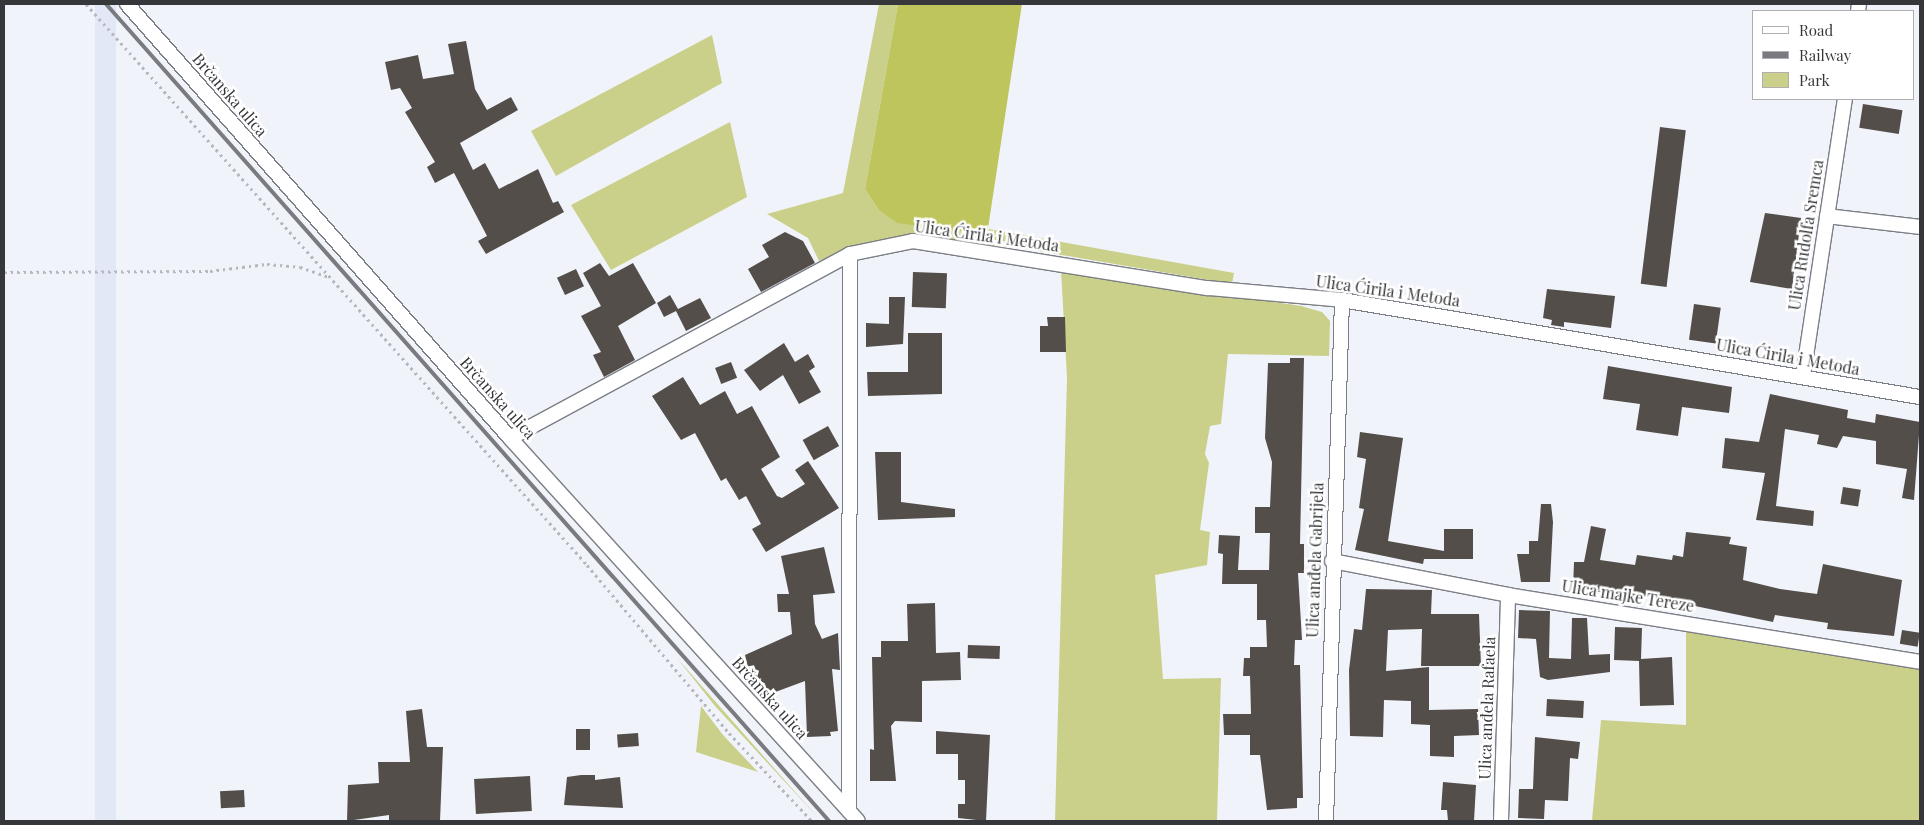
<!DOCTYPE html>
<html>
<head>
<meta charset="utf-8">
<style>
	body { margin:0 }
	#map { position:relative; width:1924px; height:825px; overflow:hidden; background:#f1f3fb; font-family:"Playfair Display",serif }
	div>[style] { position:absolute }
	.built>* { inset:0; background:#e3e8f7; transform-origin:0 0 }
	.green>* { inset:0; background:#cad089 }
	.forest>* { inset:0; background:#bec55c }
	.building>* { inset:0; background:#534e49; transform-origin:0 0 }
	.path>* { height:3px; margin-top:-1.5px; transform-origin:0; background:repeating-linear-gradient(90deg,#b6b8be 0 2.5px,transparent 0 6.5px) }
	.roads { filter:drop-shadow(1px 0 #7b7e85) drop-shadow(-1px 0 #7b7e85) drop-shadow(0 1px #7b7e85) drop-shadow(0 -1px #7b7e85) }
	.street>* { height:14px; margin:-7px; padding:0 7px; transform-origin:7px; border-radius:7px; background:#fff }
	.rail>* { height:4px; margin:-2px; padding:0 2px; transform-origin:2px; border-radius:2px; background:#7a7b80 }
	span { translate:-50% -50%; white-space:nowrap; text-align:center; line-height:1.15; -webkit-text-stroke:5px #fff; paint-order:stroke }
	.street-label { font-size:16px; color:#36373a }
	.frame { position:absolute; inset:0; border:5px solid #36373a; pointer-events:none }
	.legend { position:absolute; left:1752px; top:10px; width:162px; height:90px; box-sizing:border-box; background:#fff; border:1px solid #afafb0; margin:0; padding:6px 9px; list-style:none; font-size:15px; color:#36373a }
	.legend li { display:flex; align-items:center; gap:10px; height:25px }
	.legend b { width:25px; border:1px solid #afafb0 }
</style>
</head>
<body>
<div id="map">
	<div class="built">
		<i style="left:95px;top:4px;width:21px;height:1093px"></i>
	</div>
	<div class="green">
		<i style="clip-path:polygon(879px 4px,898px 4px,865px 189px,878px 209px,986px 235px,989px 229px,1234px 273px,1232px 284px,1021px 248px,920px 238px,867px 243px,819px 261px,808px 238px,767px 214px,843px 193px)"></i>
		<i style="clip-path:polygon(712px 35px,722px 83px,556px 176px,531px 131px)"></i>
		<i style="clip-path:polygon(730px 122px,747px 197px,611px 270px,571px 205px)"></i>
		<i style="clip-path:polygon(1061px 270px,1301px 306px,1322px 312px,1330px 321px,1329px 356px,1228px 354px,1221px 424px,1210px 426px,1205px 454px,1209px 463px,1200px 530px,1210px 532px,1207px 565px,1155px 575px,1163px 679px,1221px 678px,1217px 821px,1055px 821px,1067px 378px)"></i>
		<i style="clip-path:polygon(1686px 629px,1920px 666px,1920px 821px,1592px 821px,1601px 720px,1686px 725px)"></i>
		<i style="clip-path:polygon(677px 658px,788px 784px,821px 821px,715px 706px)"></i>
		<i style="clip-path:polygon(701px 706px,723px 735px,758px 772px,696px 752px)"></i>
	</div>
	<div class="forest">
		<i style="clip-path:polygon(898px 4px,1022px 4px,987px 235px,897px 223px,878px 209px,865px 189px)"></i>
	</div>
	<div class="building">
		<i style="clip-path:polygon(466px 41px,475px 89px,487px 110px,511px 97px,518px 110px,460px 143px,473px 170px,485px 163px,499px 189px,538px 169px,553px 203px,558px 201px,564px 212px,486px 254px,478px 241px,487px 236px,454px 173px,435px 183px,427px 167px,435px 162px,405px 112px,412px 108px,400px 88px,391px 90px,385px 62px,418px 55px,423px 79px,454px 74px,448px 44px)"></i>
		<i style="left:1863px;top:104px;width:40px;height:24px;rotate:9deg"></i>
		<i style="left:1660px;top:127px;width:26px;height:158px;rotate:7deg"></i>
		<i style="clip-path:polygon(1765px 213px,1801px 218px,1792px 289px,1750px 282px)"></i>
		<i style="clip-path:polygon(785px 232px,803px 241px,815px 263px,761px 292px,748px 269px,769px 257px,762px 245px)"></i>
		<i style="clip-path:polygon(600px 263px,609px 276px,633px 263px,656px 303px,618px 326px,635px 360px,604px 377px,593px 355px,601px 352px,581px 316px,601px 306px,583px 273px)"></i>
		<i style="left:576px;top:269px;width:19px;height:21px;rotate:65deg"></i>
		<i style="left:913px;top:272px;width:34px;height:35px;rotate:2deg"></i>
		<i style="clip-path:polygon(1547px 289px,1615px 296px,1611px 328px,1564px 322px,1564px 327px,1551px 325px,1552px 320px,1543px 318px)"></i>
		<i style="clip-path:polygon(670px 295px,678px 309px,700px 298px,711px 318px,686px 331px,676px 311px,664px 317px,657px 303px)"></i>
		<i style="clip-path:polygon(889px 297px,905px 297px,903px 344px,866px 347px,866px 323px,889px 324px)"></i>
		<i style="left:1694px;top:304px;width:27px;height:36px;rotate:8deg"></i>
		<i style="clip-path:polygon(1047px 317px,1065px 317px,1066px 352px,1040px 352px,1040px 326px,1048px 326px)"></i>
		<i style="clip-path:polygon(908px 333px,942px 333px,942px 394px,868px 396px,867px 372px,908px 372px)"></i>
		<i style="clip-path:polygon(784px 343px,795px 362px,808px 354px,815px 367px,809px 371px,821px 392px,799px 404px,783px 375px,760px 391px,744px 370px)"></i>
		<i style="clip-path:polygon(1290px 358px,1304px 358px,1300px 544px,1304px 544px,1304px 573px,1298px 573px,1302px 640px,1295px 640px,1294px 665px,1300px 665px,1303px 798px,1297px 798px,1297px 808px,1267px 810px,1260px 755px,1250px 755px,1250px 735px,1224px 735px,1223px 714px,1251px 714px,1250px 676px,1243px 676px,1244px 658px,1250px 658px,1250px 647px,1267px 647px,1266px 620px,1257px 620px,1257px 584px,1222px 584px,1223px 554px,1218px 553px,1219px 535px,1240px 536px,1238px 570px,1269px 570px,1270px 533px,1255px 533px,1255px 507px,1270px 507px,1272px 462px,1265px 438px,1268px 363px,1290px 363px)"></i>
		<i style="left:731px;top:362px;width:17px;height:17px;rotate:69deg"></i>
		<i style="clip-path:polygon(1608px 366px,1732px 387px,1729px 413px,1682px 407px,1678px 436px,1636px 430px,1640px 404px,1603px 399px)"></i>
		<i style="clip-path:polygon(683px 377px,700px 405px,725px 391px,737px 414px,752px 406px,780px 457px,761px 469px,777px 496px,782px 498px,805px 484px,795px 470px,808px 461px,839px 508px,766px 552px,752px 529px,761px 524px,746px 496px,739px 500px,726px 478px,721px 481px,695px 433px,681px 440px,652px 396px)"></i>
		<i style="clip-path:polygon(1770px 394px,1848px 410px,1847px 418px,1875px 423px,1876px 414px,1920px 422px,1914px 500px,1902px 498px,1907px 469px,1876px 464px,1876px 441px,1843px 436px,1837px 448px,1817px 444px,1819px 435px,1785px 429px,1776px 506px,1814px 511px,1813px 526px,1756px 520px,1765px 473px,1722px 468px,1725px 438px,1759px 442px)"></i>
		<i style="left:828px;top:426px;width:23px;height:29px;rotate:61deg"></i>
		<i style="clip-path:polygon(1360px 432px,1403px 438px,1388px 541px,1444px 551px,1444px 529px,1473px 529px,1473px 559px,1424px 559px,1423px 564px,1355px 550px,1364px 509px,1359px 508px,1366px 459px,1357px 457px)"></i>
		<i style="clip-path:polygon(875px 452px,901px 452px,901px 502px,955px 509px,955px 517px,878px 520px)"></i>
		<i style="left:1843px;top:487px;width:18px;height:17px;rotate:9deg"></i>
		<i style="clip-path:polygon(1541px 504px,1551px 504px,1553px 522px,1550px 582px,1521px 582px,1517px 554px,1529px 554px,1529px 541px,1538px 541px)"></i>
		<i style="clip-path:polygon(1591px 526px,1606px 529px,1600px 560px,1635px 565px,1637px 555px,1672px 560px,1673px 555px,1683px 557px,1686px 532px,1731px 537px,1729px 544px,1747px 547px,1743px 580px,1780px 589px,1817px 594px,1823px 564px,1902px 580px,1894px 636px,1827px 629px,1828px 623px,1775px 615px,1773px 622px,1656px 598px,1573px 589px,1574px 562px,1584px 562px)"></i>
		<i style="clip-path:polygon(824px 547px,835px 593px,813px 595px,815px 624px,822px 639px,838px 633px,840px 670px,832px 669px,838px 731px,830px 732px,831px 736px,807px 737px,805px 681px,770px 694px,748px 667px,745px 655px,792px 634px,790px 612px,778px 612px,777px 594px,789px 594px,781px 556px)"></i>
		<i style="clip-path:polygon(1366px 589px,1432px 590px,1431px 614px,1479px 614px,1481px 666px,1421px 666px,1422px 629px,1388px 630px,1386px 671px,1429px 667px,1429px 710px,1478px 709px,1479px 735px,1454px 736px,1454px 757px,1430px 756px,1430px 725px,1411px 724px,1411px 701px,1384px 700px,1383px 737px,1350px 736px,1349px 670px,1354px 629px,1362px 630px)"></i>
		<i style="clip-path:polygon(935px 603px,936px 653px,960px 652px,961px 680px,922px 681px,922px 722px,895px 721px,891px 726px,896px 781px,870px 781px,870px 749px,874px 750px,872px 657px,881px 657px,881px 641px,908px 641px,907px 604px)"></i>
		<i style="clip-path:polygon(1519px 610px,1550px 611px,1549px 658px,1571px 659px,1572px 618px,1587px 618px,1589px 655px,1610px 654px,1610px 672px,1548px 680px,1540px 677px,1536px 639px,1518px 638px)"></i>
		<i style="clip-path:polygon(1615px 627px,1642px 628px,1641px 659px,1672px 657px,1674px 705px,1640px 706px,1639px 661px,1614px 660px)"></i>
		<i style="left:1902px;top:630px;width:18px;height:14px;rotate:9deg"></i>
		<i style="left:968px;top:645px;width:32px;height:13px;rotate:2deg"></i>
		<i style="left:1547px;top:699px;width:37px;height:17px;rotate:3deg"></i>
		<i style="clip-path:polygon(422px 709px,427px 747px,443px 747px,440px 821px,389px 821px,389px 815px,347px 821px,348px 785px,379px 783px,378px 762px,410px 762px,406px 711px)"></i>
		<i style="left:576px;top:729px;width:14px;height:21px"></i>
		<i style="clip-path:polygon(936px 731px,990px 735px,986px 821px,958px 818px,958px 804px,965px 804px,965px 780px,958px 780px,958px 754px,936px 754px)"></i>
		<i style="left:638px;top:733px;width:13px;height:21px;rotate:86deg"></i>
		<i style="clip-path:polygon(1535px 737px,1580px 742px,1578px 759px,1570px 758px,1568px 801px,1545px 800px,1544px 819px,1518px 818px,1519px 789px,1533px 789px)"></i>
		<i style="clip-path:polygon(581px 775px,595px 775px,595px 780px,620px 777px,623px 808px,564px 805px,567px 777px)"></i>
		<i style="left:530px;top:776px;width:35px;height:56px;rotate:87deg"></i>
		<i style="clip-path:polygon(1443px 782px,1476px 785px,1474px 821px,1448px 821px,1447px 810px,1441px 810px)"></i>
		<i style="left:244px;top:790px;width:17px;height:24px;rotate:87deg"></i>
	</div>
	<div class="path">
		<i style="left:86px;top:4px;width:752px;rotate:48.23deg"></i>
		<i style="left:587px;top:565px;width:220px;rotate:49.8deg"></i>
		<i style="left:729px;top:733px;width:121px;rotate:46.7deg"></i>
		<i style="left:4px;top:272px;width:206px;rotate:-0.3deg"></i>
		<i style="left:210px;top:271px;width:57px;rotate:-7deg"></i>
		<i style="left:267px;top:264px;width:33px;rotate:5deg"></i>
		<i style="left:300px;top:267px;width:31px;rotate:19deg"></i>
	</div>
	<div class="roads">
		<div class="street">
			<i style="left:127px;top:4px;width:579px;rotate:48.57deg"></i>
			<i style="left:510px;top:438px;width:517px;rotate:47.74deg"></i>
			<i style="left:1858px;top:11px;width:7px;rotate:-82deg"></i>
			<i style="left:1827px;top:216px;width:94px;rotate:6.7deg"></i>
			<i style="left:1803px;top:376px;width:280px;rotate:-81.4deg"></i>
			<i style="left:510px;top:438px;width:387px;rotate:-28.4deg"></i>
			<i style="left:850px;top:254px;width:64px;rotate:-11.7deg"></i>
			<i style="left:913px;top:241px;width:299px;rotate:9.1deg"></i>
			<i style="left:1208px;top:288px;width:135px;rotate:5.1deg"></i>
			<i style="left:1342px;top:300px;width:586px;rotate:9.53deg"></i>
			<i style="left:1332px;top:561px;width:179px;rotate:10.9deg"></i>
			<i style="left:1508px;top:595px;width:417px;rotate:9.2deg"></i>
			<i style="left:849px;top:811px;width:557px;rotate:-89.9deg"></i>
			<i style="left:1326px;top:821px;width:521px;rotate:-88.24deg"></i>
			<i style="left:1501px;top:821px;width:226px;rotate:-88.2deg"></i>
		</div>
	</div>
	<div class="rail">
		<i style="left:106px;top:4px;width:1091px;rotate:48.49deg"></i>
	</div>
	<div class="street-label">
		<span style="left:230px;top:95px;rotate:49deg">Brčanska ulica</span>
		<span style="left:1806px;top:235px;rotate:-81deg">Ulica Rudolfa Sremca</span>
		<span style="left:987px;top:236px;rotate:8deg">Ulica Ćirila i Metoda</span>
		<span style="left:1388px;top:291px;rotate:8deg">Ulica Ćirila i Metoda</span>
		<span style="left:1788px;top:357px;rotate:10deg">Ulica Ćirila i Metoda</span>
		<span style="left:498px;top:398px;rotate:48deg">Brčanska ulica</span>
		<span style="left:1315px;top:560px;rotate:-88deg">Ulica anđela Gabrijela</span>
		<span style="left:1628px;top:596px;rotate:9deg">Ulica majke Tereze</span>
		<span style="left:770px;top:698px;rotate:48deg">Brčanska ulica</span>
		<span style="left:1487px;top:708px;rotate:-88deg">Ulica anđela Rafaela</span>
	</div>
	<div class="frame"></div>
	<ul class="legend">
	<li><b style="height:6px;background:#fff"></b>Road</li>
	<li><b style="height:6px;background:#7a7b80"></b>Railway</li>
	<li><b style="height:14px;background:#cad089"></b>Park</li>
	</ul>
</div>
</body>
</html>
